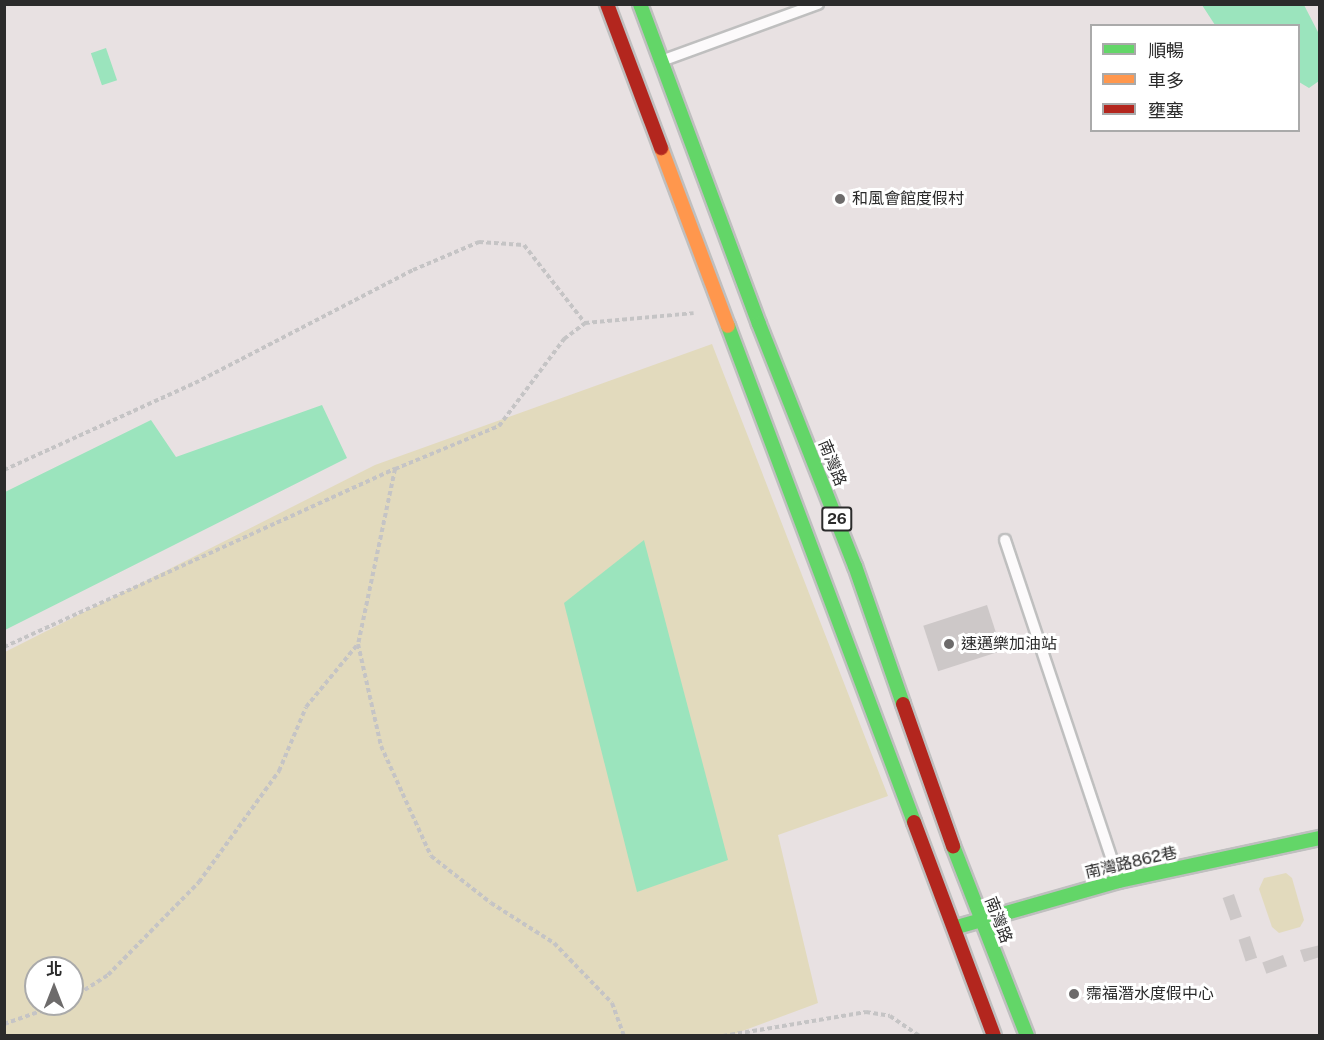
<!DOCTYPE html>
<html>
<head>
<meta charset="utf-8">
<style>
	body { margin:0 }
	#map { position:relative; width:1324px; height:1040px; overflow:hidden; background:#e8e1e2; font-family:"Public Sans","Noto Sans TC",sans-serif }
	div>[style] { position:absolute }
	.green>* { inset:0; background:#e2dabd }
	.water>* { inset:0; background:#9be4bd; transform-origin:0 0 }
	.building>* { inset:0; background:#cdc8c8; transform-origin:0 0 }
	.path>* { height:4px; margin-top:-2px; transform-origin:0; background:repeating-linear-gradient(90deg,#c5c4c5 0 4.5px,transparent 0 7.5px) }
	.roads { filter:drop-shadow(2px 0 #bfbfbf) drop-shadow(-2px 0 #bfbfbf) drop-shadow(0 2px #bfbfbf) drop-shadow(0 -2px #bfbfbf) }
	.lane>* { height:10px; margin:-5px; padding:0 5px; transform-origin:5px; border-radius:5px; background:#fcfafb }
	.fast>* { height:14px; margin:-7px; padding:0 7px; transform-origin:7px; border-radius:7px; background:#63d668 }
	.slow>* { height:14px; margin:-7px; padding:0 7px; transform-origin:7px; border-radius:7px; background:#ff974d }
	.jam>* { height:14px; margin:-7px; padding:0 7px; transform-origin:7px; border-radius:7px; background:#b3261e }
	.dots>* { width:16px; height:16px; translate:-50% -50%; box-sizing:border-box; border:3px solid #fff; border-radius:50% }
	span { translate:-50% -50%; white-space:nowrap; text-align:center; line-height:1.15; -webkit-text-stroke:6px #fff; paint-order:stroke }
	.shield-label span { padding:2px 4px; background:#fff; border:2px solid; border-radius:4px; -webkit-text-stroke-width:0 }
	.shield-label { font-size:15px; color:#2b2b2b; font-weight:700 }
	.poi-label { font-size:16px; color:#2b2b2b }
	.left { translate:0 -50%; text-align:left }
	.street-label { font-size:16px; color:#2b2b2b }
	.frame { position:absolute; inset:0; border:6px solid #2b2b2b; pointer-events:none }
	.legend { position:absolute; left:1090px; top:24px; width:210px; height:108px; box-sizing:border-box; background:#fff; border:2px solid #aaa; margin:0; padding:8px 10px; list-style:none; font-size:18px; color:#2b2b2b }
	.legend li { display:flex; align-items:center; gap:12px; height:30px }
	.legend b { width:30px; border:2px solid #aaa }
	.north { position:absolute; left:24px; top:956px; width:60px; height:60px; box-sizing:border-box; background:#fff; border:2px solid #aaa; border-radius:50%; rotate:0deg; font-size:16px; font-weight:700; line-height:24px; text-align:center; color:#2b2b2b }
	.north::after { content:''; display:block; margin:auto; width:21px; height:27px; background:#6d6b6b; clip-path:polygon(50% 0,100% 100%,50% 72%,0 100%) }
</style>
</head>
<body>
<div id="map">
	<div class="green">
		<i style="clip-path:polygon(evenodd,712px 344px,888px 796px,778px 835px,818px 1003px,729px 1036px,5px 1036px,5px 652px,375px 465px,712px 344px,36px 968px,72px 968px,72px 1004px,36px 1004px,36px 968px)"></i>
		<i style="clip-path:polygon(1286px 873px,1292px 878px,1304px 920px,1300px 927px,1279px 933px,1272px 927px,1259px 889px,1264px 878px)"></i>
	</div>
	<div class="water">
		<i style="clip-path:polygon(1202px 5px,1304px 5px,1319px 34px,1319px 81px,1309px 88px,1299px 82px,1298px 26px,1215px 25px)"></i>
		<i style="left:106px;top:48px;width:34px;height:16px;rotate:71deg"></i>
		<i style="clip-path:polygon(322px 405px,347px 458px,5px 630px,5px 492px,151px 420px,176px 457px)"></i>
		<i style="clip-path:polygon(644px 540px,728px 860px,637px 892px,564px 603px)"></i>
	</div>
	<div class="building">
		<i style="left:987px;top:605px;width:48px;height:67px;rotate:72deg"></i>
		<i style="left:1234px;top:894px;width:24px;height:12px;rotate:71deg"></i>
		<i style="left:1250px;top:936px;width:23px;height:12px;rotate:72deg"></i>
		<i style="clip-path:polygon(1320px 945px,1320px 957px,1304px 962px,1300px 950px)"></i>
		<i style="left:1283px;top:955px;width:12px;height:22px;rotate:70deg"></i>
	</div>
	<div class="path">
		<i style="left:395px;top:469px;width:179px;rotate:101.9deg"></i>
		<i style="left:358px;top:644px;width:105px;rotate:77.3deg"></i>
		<i style="left:381px;top:746px;width:121px;rotate:65.6deg"></i>
		<i style="left:431px;top:856px;width:76px;rotate:38.1deg"></i>
		<i style="left:491px;top:903px;width:75px;rotate:32.4deg"></i>
		<i style="left:554px;top:943px;width:83px;rotate:46deg"></i>
		<i style="left:612px;top:1003px;width:35px;rotate:70deg"></i>
		<i style="left:4px;top:470px;width:210px;rotate:-24.5deg"></i>
		<i style="left:195px;top:383px;width:246px;rotate:-27.4deg"></i>
		<i style="left:413px;top:270px;width:72px;rotate:-23deg"></i>
		<i style="left:479px;top:242px;width:45px;rotate:3.8deg"></i>
		<i style="left:524px;top:245px;width:99px;rotate:52deg"></i>
		<i style="left:4px;top:647px;width:430px;rotate:-24.5deg"></i>
		<i style="left:395px;top:469px;width:113px;rotate:-22.5deg"></i>
		<i style="left:499px;top:426px;width:109px;rotate:-53.2deg"></i>
		<i style="left:564px;top:339px;width:26px;rotate:-37deg"></i>
		<i style="left:585px;top:323px;width:109px;rotate:-5.2deg"></i>
		<i style="left:72px;top:998px;width:43px;rotate:-32.6deg"></i>
		<i style="left:108px;top:975px;width:130px;rotate:-45.6deg"></i>
		<i style="left:199px;top:882px;width:137px;rotate:-54.2deg"></i>
		<i style="left:279px;top:771px;width:69px;rotate:-67.1deg"></i>
		<i style="left:306px;top:707px;width:82px;rotate:-50.5deg"></i>
		<i style="left:4px;top:1024px;width:60px;rotate:-19.3deg"></i>
		<i style="left:723px;top:1036px;width:145px;rotate:-9.5deg"></i>
		<i style="left:866px;top:1012px;width:24px;rotate:9deg"></i>
		<i style="left:890px;top:1016px;width:36px;rotate:34deg"></i>
	</div>
	<div class="roads">
		<div class="lane">
			<i style="left:664px;top:60px;width:164px;rotate:-20deg"></i>
			<i style="left:1005px;top:540px;width:360px;rotate:71.5deg"></i>
		</div>
		<div class="fast">
			<i style="left:640px;top:4px;width:341px;rotate:69.6deg"></i>
			<i style="left:759px;top:324px;width:260px;rotate:68.4deg"></i>
			<i style="left:855px;top:566px;width:146px;rotate:70.8deg"></i>
			<i style="left:728px;top:326px;width:530px;rotate:69.44deg"></i>
			<i style="left:953px;top:846px;width:204px;rotate:68.7deg"></i>
			<i style="left:957px;top:927px;width:168px;rotate:-15.9deg"></i>
			<i style="left:1119px;top:881px;width:206px;rotate:-12.1deg"></i>
		</div>
		<div class="slow">
			<i style="left:661px;top:148px;width:190px;rotate:69.4deg"></i>
		</div>
		<div class="jam">
			<i style="left:607px;top:4px;width:154px;rotate:69.4deg"></i>
			<i style="left:903px;top:704px;width:151px;rotate:70.6deg"></i>
			<i style="left:914px;top:822px;width:228px;rotate:69.5deg"></i>
		</div>
	</div>
	<div class="dots">
		<i style="left:840px;top:199px;background:#6d6b6b"></i>
		<i style="left:949px;top:644px;background:#6d6b6b"></i>
		<i style="left:1074px;top:994px;background:#6d6b6b"></i>
	</div>
	<div class="shield-label">
		<span style="left:837px;top:519px">26</span>
	</div>
	<div class="poi-label">
		<span class="left" style="left:852px;top:199px">和風會館度假村</span>
		<span class="left" style="left:961px;top:644px">速邁樂加油站</span>
		<span class="left" style="left:1086px;top:994px">霈福潛水度假中心</span>
	</div>
	<div class="street-label">
		<span style="left:832px;top:463px;rotate:68deg">南灣路</span>
		<span style="left:1131px;top:863px;rotate:-13deg">南灣路862巷</span>
		<span style="left:998px;top:920px;rotate:69deg">南灣路</span>
	</div>
	<div class="frame"></div>
	<ul class="legend">
	<li><b style="height:8px;background:#63d668"></b>順暢</li>
	<li><b style="height:8px;background:#ff974d"></b>車多</li>
	<li><b style="height:8px;background:#b3261e"></b>壅塞</li>
	</ul>
	<div class="north">北</div>
</div>
</body>
</html>
